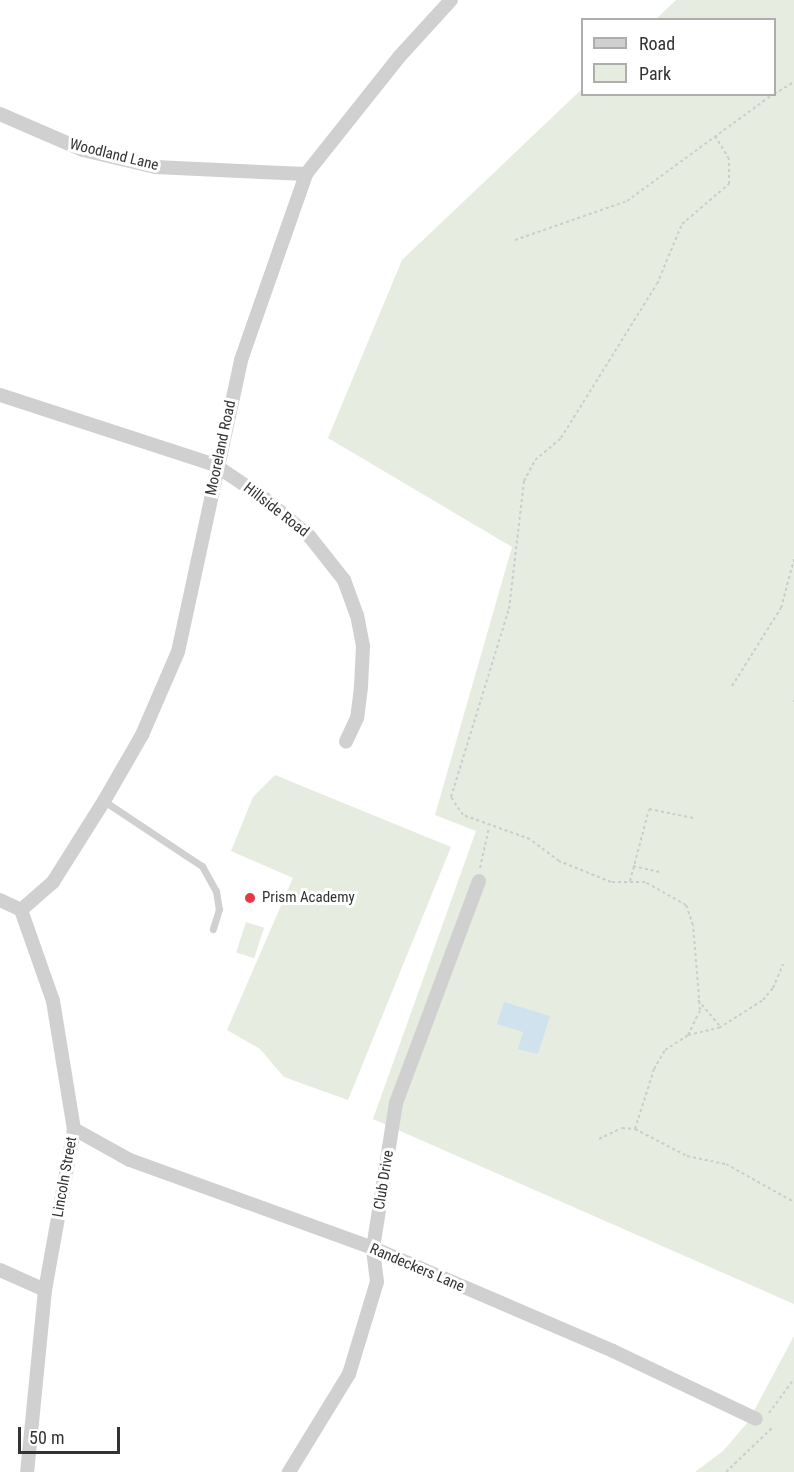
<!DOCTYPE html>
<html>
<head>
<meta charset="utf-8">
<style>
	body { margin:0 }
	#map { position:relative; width:794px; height:1472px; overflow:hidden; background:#fff; font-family:"Roboto Condensed",sans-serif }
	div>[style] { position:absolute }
	.green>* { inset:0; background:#e6ecdf; transform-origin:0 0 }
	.water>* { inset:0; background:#cfe2ee }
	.path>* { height:2px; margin-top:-1px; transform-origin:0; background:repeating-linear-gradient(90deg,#cdcdcd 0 3px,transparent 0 6px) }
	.lane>* { height:7px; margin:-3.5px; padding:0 3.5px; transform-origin:3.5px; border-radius:3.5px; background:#d0d0d0 }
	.street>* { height:14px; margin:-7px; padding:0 7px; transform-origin:7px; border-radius:7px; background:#d0d0d0 }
	.dots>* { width:16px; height:16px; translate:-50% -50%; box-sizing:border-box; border:3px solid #fff; border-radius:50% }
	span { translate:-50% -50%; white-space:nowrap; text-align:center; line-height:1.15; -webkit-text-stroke:6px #fff; paint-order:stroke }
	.street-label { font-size:15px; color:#333 }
	.poi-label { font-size:15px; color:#333 }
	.left { translate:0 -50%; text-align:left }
	.legend { position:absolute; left:581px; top:18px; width:195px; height:78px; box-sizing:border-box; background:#fff; border:2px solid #adadad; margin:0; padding:8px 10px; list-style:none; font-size:18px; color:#333 }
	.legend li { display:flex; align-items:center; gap:12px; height:30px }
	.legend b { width:30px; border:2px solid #adadad }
	.scale { position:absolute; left:18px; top:1427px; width:102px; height:27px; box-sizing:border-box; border:3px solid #333; border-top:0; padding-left:8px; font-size:18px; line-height:21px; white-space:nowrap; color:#333; -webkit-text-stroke:4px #fff; paint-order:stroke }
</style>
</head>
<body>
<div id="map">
	<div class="green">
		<i style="clip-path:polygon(676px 0,794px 0,794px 1304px,373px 1119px,476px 831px,435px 815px,512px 547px,328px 438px,402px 260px,582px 89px,582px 94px,774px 94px,774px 20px,656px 19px)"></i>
		<i style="clip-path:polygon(275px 775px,451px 847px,348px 1100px,284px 1077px,260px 1049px,227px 1030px,293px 878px,231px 851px,253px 797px)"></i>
		<i style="left:246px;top:922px;width:19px;height:32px;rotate:18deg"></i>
		<i style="clip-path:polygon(794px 1336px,794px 1472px,695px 1472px,723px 1451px,748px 1422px)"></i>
	</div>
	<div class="water">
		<i style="clip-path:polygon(504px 1002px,550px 1016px,538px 1054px,518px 1049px,523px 1032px,497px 1024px)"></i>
	</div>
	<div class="path">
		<i style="left:774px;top:94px;width:23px;rotate:-31deg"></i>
		<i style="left:515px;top:240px;width:119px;rotate:-19.2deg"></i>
		<i style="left:627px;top:201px;width:181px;rotate:-36.2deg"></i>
		<i style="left:732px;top:686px;width:92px;rotate:-57.9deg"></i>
		<i style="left:781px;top:608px;width:51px;rotate:-75.1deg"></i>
		<i style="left:793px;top:701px;width:1px"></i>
		<i style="left:633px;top:866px;width:27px;rotate:13deg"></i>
		<i style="left:480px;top:868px;width:42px;rotate:-77.6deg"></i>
		<i style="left:630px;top:881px;width:74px;rotate:-75.2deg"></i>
		<i style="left:649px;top:809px;width:45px;rotate:11.6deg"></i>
		<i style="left:698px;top:1000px;width:35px;rotate:50deg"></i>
		<i style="left:688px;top:1035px;width:28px;rotate:-64deg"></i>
		<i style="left:700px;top:1010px;width:85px;rotate:-94.7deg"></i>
		<i style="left:693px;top:925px;width:21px;rotate:-109deg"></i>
		<i style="left:686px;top:905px;width:47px;rotate:-150.7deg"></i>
		<i style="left:645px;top:882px;width:34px;rotate:180deg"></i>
		<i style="left:611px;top:882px;width:56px;rotate:-158deg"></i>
		<i style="left:559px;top:861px;width:36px;rotate:-143deg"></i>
		<i style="left:530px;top:839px;width:71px;rotate:-160.3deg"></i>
		<i style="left:463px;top:815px;width:22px;rotate:-124deg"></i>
		<i style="left:451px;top:797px;width:197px;rotate:-72.9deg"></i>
		<i style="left:509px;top:609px;width:129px;rotate:-83.3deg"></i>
		<i style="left:524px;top:481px;width:24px;rotate:-62deg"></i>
		<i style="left:535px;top:460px;width:34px;rotate:-40deg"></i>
		<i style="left:561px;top:438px;width:181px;rotate:-58.1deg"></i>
		<i style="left:657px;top:284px;width:65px;rotate:-67.4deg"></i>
		<i style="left:682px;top:224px;width:62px;rotate:-40.4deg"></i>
		<i style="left:729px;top:184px;width:25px;rotate:-90deg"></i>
		<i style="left:729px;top:159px;width:27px;rotate:-121deg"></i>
		<i style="left:635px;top:1129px;width:63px;rotate:-72.4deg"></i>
		<i style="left:654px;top:1069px;width:22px;rotate:-60deg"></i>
		<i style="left:665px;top:1050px;width:27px;rotate:-33deg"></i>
		<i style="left:688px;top:1035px;width:32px;rotate:-13deg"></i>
		<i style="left:719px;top:1028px;width:52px;rotate:-32.5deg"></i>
		<i style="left:763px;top:1000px;width:16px;rotate:-50deg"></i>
		<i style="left:773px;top:988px;width:26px;rotate:-67deg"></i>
		<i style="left:599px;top:1139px;width:25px;rotate:-26deg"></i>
		<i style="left:622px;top:1128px;width:13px;rotate:4deg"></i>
		<i style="left:635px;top:1129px;width:59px;rotate:27.4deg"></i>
		<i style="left:687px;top:1156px;width:40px;rotate:12deg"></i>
		<i style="left:726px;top:1164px;width:78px;rotate:29.2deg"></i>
		<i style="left:769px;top:1413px;width:42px;rotate:-53.7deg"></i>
		<i style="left:726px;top:1472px;width:65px;rotate:-43.8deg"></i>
	</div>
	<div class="lane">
		<i style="left:104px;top:801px;width:118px;rotate:33.6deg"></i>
		<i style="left:202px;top:866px;width:29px;rotate:61deg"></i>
		<i style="left:216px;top:891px;width:18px;rotate:81deg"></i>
		<i style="left:219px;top:909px;width:21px;rotate:107deg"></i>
	</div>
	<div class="street">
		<i style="left:0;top:114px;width:90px;rotate:23.4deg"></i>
		<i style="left:83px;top:150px;width:74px;rotate:13.3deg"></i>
		<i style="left:155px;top:167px;width:151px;rotate:2.7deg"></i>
		<i style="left:0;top:395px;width:226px;rotate:18deg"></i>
		<i style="left:215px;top:465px;width:59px;rotate:34deg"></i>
		<i style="left:264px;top:498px;width:60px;rotate:40.3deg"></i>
		<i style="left:310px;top:537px;width:55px;rotate:51.7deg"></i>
		<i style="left:344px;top:580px;width:37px;rotate:70deg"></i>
		<i style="left:357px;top:615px;width:32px;rotate:79deg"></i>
		<i style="left:363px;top:646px;width:41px;rotate:92.8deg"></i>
		<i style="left:361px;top:687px;width:31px;rotate:97deg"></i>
		<i style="left:357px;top:718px;width:26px;rotate:115deg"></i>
		<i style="left:0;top:900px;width:23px;rotate:25deg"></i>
		<i style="left:21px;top:910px;width:96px;rotate:70.6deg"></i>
		<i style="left:53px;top:1001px;width:130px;rotate:80.7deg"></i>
		<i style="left:74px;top:1129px;width:164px;rotate:100.2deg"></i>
		<i style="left:45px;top:1290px;width:183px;rotate:95.6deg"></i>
		<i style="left:21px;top:910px;width:43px;rotate:-41.2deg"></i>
		<i style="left:53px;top:882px;width:96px;rotate:-57.8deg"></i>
		<i style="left:104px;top:801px;width:76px;rotate:-60.1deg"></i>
		<i style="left:142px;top:735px;width:90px;rotate:-66.6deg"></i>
		<i style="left:178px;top:652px;width:299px;rotate:-77.8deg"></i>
		<i style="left:241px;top:360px;width:197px;rotate:-70.7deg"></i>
		<i style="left:306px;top:174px;width:149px;rotate:-51.5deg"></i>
		<i style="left:399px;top:57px;width:77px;rotate:-47.6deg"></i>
		<i style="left:74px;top:1129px;width:64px;rotate:29deg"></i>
		<i style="left:130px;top:1160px;width:258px;rotate:19.9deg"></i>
		<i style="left:373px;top:1248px;width:261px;rotate:23.2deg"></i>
		<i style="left:613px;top:1351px;width:158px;rotate:25.4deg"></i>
		<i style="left:0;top:1270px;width:49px;rotate:24deg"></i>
		<i style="left:289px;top:1472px;width:115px;rotate:-58.5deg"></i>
		<i style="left:349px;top:1374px;width:96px;rotate:-73.1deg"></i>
		<i style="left:377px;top:1282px;width:34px;rotate:-97deg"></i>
		<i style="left:373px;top:1248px;width:147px;rotate:-81deg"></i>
		<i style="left:396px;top:1103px;width:237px;rotate:-69.5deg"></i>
	</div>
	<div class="dots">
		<i style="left:250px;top:898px;background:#e63946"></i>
	</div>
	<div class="street-label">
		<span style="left:114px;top:155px;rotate:14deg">Woodland Lane</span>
		<span style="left:221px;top:448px;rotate:-78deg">Mooreland Road</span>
		<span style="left:276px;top:510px;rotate:38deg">Hillside Road</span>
		<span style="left:65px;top:1177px;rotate:-80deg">Lincoln Street</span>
		<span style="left:384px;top:1180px;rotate:-81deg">Club Drive</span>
		<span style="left:417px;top:1268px;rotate:23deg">Randeckers Lane</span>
	</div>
	<div class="poi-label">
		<span class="left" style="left:262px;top:898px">Prism Academy</span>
	</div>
	<ul class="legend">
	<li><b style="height:8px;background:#d0d0d0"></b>Road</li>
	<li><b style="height:16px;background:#e6ecdf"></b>Park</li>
	</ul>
	<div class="scale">50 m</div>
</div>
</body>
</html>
